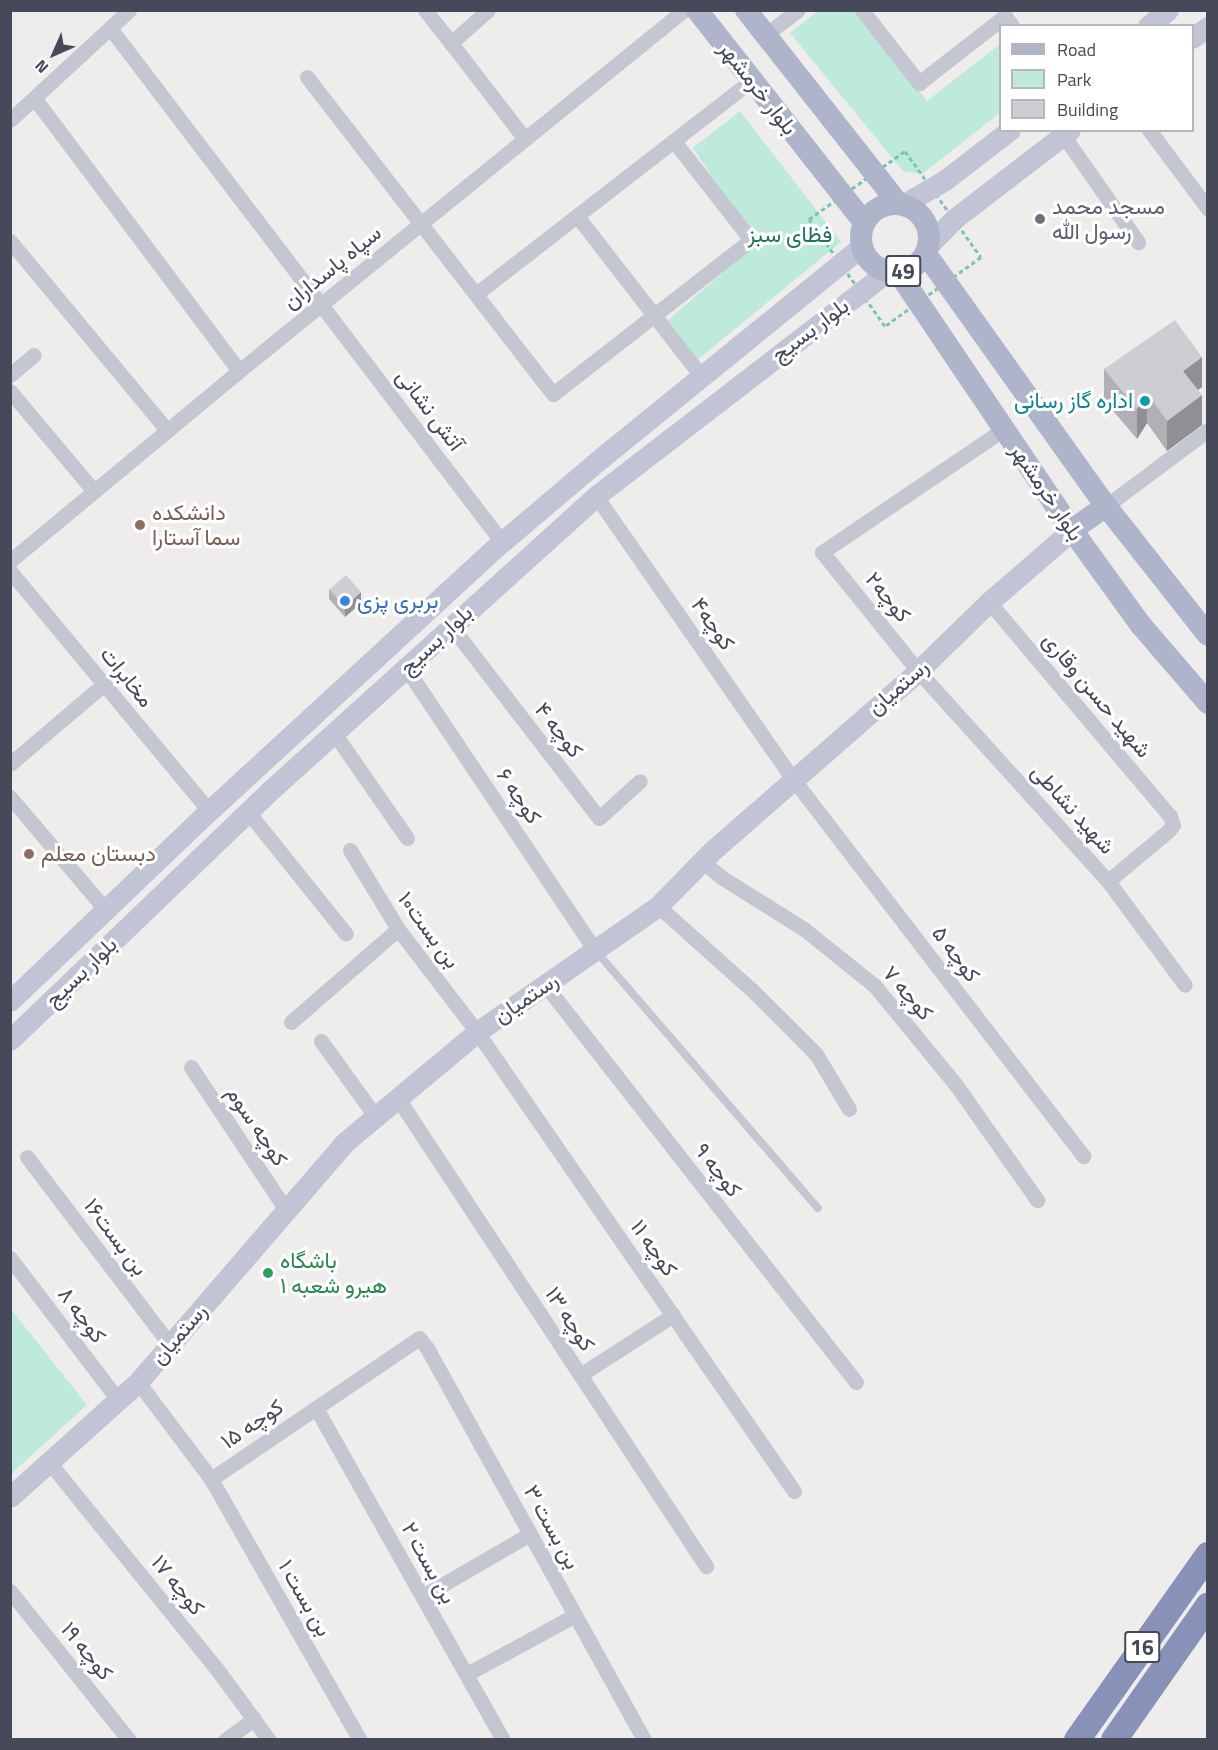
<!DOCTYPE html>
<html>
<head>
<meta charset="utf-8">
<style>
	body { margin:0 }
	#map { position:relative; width:1218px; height:1750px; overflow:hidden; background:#efedec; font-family:"Titillium Web",Vazirmatn,sans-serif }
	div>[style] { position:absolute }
	.green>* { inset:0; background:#bdeadb }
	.path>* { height:3px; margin-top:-1.5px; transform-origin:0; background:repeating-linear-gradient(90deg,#79c4b5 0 4.5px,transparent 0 7.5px) }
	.lane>* { height:8px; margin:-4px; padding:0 4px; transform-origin:4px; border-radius:4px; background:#c4c7d2 }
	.street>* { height:15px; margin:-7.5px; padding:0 7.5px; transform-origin:7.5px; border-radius:7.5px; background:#c4c7d2 }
	.secondary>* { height:21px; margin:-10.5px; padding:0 10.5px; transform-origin:10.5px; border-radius:10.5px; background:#c0c4d4 }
	.primary>* { height:22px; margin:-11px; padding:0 11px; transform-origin:11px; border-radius:11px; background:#aeb4c9 }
	.primary>.ring { margin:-11px; padding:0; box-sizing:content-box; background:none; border:22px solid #aeb4c9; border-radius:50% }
	.highway>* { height:26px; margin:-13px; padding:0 13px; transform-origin:13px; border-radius:13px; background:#8891b7 }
	.wall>* { inset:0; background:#b0b0b6 }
	.shaded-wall>* { inset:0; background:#909094 }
	.building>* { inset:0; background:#cdcdd4; transform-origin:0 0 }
	.dots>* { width:16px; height:16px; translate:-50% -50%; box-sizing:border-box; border:3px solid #fff; border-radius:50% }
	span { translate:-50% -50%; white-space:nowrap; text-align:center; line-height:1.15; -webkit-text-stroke:6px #fff; paint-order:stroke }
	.shield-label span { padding:2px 4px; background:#fff; border:2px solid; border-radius:4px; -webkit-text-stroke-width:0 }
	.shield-label { font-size:21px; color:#464a58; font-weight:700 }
	.street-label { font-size:22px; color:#464a58 }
	.worship-label { font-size:22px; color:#5b616d }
	.left { translate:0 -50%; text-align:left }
	.park-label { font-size:22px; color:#1e7260 }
	.culture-label { font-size:22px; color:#0d838f }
	.right { translate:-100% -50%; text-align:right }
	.education-label { font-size:22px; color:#785e54 }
	.shop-label { font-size:22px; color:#366cbe }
	.leisure-label { font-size:22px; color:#27864d }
	.frame { position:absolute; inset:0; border:12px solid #464a58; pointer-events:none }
	.legend { position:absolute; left:999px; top:24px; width:195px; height:108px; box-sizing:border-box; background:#fff; border:2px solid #b5b7bc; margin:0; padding:8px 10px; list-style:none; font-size:18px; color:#464a58 }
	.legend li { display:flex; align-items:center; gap:12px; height:30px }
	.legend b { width:30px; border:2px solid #b5b7bc }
	.north { position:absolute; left:24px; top:24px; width:60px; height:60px; -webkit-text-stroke:4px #fff; paint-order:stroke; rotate:225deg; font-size:16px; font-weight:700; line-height:24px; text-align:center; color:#464a58 }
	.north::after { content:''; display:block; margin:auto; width:21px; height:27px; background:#464a58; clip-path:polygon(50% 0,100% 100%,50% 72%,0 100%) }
</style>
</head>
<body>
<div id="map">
	<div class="green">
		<i style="clip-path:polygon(818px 11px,856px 11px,927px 101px,1000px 44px,1000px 113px,922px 174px,903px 171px,790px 33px)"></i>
		<i style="clip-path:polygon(740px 111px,841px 242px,696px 361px,668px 320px,756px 244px,693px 148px)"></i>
		<i style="clip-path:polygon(10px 1308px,87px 1405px,11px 1474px,10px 1474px)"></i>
	</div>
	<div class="path">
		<i style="left:905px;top:151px;width:130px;rotate:54.4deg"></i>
		<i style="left:981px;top:257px;width:118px;rotate:144.3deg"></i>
		<i style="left:885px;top:326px;width:131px;rotate:-125.4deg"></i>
		<i style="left:809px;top:219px;width:118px;rotate:-35.3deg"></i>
	</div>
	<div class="lane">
		<i style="left:595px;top:950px;width:341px;rotate:49.2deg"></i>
	</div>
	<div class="street">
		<i style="left:425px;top:10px;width:42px;rotate:51.8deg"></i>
		<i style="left:488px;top:10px;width:50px;rotate:138.3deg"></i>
		<i style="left:451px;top:43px;width:121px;rotate:52.4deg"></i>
		<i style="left:862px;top:10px;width:93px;rotate:52deg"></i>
		<i style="left:919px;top:83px;width:109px;rotate:-37.9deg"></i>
		<i style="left:1005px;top:16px;width:12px;rotate:55deg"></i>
		<i style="left:110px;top:28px;width:646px;rotate:52.67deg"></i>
		<i style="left:765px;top:35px;width:41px;rotate:-37.1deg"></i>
		<i style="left:307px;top:77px;width:401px;rotate:52.2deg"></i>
		<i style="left:553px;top:394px;width:251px;rotate:-37.9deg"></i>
		<i style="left:751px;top:240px;width:125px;rotate:-127.9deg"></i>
		<i style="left:35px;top:99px;width:340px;rotate:53.1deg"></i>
		<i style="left:10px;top:120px;width:162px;rotate:-42.7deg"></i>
		<i style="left:1149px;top:130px;width:99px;rotate:53.2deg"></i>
		<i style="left:1063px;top:135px;width:131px;rotate:55deg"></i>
		<i style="left:577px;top:216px;width:202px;rotate:52.2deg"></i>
		<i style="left:10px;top:241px;width:246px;rotate:50.3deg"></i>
		<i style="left:476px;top:294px;width:349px;rotate:-37.8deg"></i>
		<i style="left:10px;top:375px;width:31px;rotate:-40deg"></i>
		<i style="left:10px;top:391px;width:129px;rotate:50deg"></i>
		<i style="left:1004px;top:429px;width:220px;rotate:145.9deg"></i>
		<i style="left:822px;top:552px;width:153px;rotate:51.1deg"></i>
		<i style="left:918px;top:671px;width:283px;rotate:47.9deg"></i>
		<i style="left:1108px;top:881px;width:129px;rotate:53.5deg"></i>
		<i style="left:596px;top:496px;width:345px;rotate:55.2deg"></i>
		<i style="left:793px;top:779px;width:476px;rotate:52.4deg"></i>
		<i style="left:1106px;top:506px;width:127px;rotate:-36.7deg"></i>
		<i style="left:10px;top:561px;width:298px;rotate:-39.7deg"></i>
		<i style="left:239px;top:371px;width:573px;rotate:-39.05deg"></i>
		<i style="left:10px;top:571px;width:312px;rotate:50.3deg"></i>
		<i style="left:989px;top:602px;width:280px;rotate:49.8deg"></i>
		<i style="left:1170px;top:816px;width:9px;rotate:72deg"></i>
		<i style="left:1173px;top:825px;width:8px;rotate:130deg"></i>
		<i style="left:1168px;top:831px;width:78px;rotate:140.2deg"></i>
		<i style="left:451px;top:626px;width:242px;rotate:52.4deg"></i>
		<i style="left:599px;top:818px;width:55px;rotate:-42.1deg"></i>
		<i style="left:406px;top:668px;width:339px;rotate:56.2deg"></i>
		<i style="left:334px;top:733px;width:128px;rotate:55.2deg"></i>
		<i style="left:10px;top:764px;width:123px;rotate:-40.4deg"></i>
		<i style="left:10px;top:797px;width:148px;rotate:49.7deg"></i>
		<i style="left:248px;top:812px;width:156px;rotate:51.2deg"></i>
		<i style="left:350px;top:850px;width:92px;rotate:58.7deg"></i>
		<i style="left:398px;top:929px;width:130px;rotate:52.5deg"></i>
		<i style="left:477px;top:1032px;width:558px;rotate:55.37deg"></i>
		<i style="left:702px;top:861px;width:25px;rotate:40deg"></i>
		<i style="left:721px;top:877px;width:98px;rotate:32.1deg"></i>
		<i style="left:804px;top:929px;width:90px;rotate:38.7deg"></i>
		<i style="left:874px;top:985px;width:129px;rotate:50.6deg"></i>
		<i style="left:956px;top:1085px;width:141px;rotate:54.8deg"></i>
		<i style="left:658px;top:906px;width:126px;rotate:41.8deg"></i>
		<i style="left:752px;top:990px;width:91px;rotate:45deg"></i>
		<i style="left:816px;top:1054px;width:64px;rotate:59deg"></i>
		<i style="left:546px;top:986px;width:503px;rotate:51.95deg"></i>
		<i style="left:291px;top:1022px;width:142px;rotate:-41deg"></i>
		<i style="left:321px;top:1041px;width:92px;rotate:54.2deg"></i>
		<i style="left:191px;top:1067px;width:172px;rotate:56.4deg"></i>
		<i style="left:397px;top:1097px;width:562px;rotate:56.62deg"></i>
		<i style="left:27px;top:1157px;width:236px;rotate:52.7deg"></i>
		<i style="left:10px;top:1258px;width:178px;rotate:52.7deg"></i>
		<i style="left:580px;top:1375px;width:111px;rotate:-32.8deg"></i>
		<i style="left:138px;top:1382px;width:121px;rotate:53deg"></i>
		<i style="left:211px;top:1479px;width:301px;rotate:60.3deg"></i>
		<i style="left:316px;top:1408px;width:381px;rotate:60.6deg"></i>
		<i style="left:49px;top:1462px;width:270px;rotate:51deg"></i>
		<i style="left:219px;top:1672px;width:84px;rotate:53.7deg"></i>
		<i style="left:211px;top:1479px;width:251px;rotate:-34.1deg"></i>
		<i style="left:419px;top:1338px;width:13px;rotate:51deg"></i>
		<i style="left:427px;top:1348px;width:448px;rotate:61deg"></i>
		<i style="left:10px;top:1591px;width:191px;rotate:51.4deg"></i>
		<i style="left:423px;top:1596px;width:124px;rotate:-30.1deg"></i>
		<i style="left:467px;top:1674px;width:123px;rotate:-28.6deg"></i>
		<i style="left:225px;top:1740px;width:36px;rotate:-36deg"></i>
	</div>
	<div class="secondary">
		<i style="left:1148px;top:26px;width:26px;rotate:-39deg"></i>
		<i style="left:1192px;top:38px;width:19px;rotate:-35deg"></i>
		<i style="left:904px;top:204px;width:48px;rotate:-30.3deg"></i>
		<i style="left:945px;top:180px;width:82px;rotate:-37.6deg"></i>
		<i style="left:929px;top:245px;width:36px;rotate:-46deg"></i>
		<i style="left:954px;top:219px;width:146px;rotate:-37.5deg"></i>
		<i style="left:10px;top:1001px;width:275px;rotate:-43.7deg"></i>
		<i style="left:209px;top:811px;width:398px;rotate:-42.6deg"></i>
		<i style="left:502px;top:542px;width:128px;rotate:-40.3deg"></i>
		<i style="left:600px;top:459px;width:338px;rotate:-39.1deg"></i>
		<i style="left:10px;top:1040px;width:364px;rotate:-43.8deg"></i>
		<i style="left:273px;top:788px;width:435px;rotate:-42.1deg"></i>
		<i style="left:596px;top:496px;width:369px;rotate:-37.6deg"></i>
		<i style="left:10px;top:1497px;width:172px;rotate:-41.9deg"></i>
		<i style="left:138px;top:1382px;width:316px;rotate:-49.2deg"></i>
		<i style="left:344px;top:1143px;width:173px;rotate:-39.8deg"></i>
		<i style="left:477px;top:1032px;width:221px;rotate:-34.8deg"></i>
		<i style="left:658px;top:906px;width:77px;rotate:-45.5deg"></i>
		<i style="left:712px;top:851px;width:274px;rotate:-41.1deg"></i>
		<i style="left:918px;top:671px;width:99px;rotate:-44.2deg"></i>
		<i style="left:989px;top:602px;width:110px;rotate:-40.9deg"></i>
	</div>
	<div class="primary">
		<i style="left:697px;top:10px;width:270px;rotate:51.8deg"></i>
		<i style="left:746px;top:10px;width:246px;rotate:51.8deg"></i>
		<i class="ring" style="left:861px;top:204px;width:46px;height:46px"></i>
		<i style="left:926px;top:254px;width:310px;rotate:54.5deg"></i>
		<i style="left:1106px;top:506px;width:164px;rotate:51.7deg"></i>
		<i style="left:898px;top:272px;width:311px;rotate:56deg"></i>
		<i style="left:1072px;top:530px;width:116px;rotate:54.1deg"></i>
		<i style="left:1140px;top:624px;width:104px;rotate:49.3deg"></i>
		<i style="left:1072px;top:530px;width:42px;rotate:-35.2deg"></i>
	</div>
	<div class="highway">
		<i style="left:1077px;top:1740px;width:227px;rotate:-54.7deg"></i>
		<i style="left:1114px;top:1740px;width:164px;rotate:-55deg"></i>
	</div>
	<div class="wall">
		<i style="clip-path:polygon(1104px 369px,1202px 387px,1198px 390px,1202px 425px,1167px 451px,1147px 423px,1137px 439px,1104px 400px)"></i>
		<i style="clip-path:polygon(329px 589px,361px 603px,345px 617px,329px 599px)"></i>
	</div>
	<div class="shaded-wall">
		<i style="clip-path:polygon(1202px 357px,1202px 387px,1183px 401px,1183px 371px)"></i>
		<i style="clip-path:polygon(1147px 393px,1147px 423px,1137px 439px,1137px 409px)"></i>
		<i style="clip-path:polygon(1202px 395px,1202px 425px,1167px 451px,1167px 421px)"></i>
		<i style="clip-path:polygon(361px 592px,361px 603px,345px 617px,345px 606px)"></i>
	</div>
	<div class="building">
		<i style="clip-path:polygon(1175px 320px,1202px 357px,1183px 371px,1202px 395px,1167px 421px,1147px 393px,1137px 409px,1104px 369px)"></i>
		<i style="left:346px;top:575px;width:23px;height:22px;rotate:49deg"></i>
	</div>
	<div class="dots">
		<i style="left:1040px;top:219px;background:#6b7280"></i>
		<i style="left:1145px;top:401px;background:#0f9aa8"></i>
		<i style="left:140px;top:525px;background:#8d6e63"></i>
		<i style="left:345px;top:601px;background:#3f7fe0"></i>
		<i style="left:29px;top:854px;background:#8d6e63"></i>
		<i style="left:268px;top:1273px;background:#2e9e5b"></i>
	</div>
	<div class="shield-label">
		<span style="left:903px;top:271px">49</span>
		<span style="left:1142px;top:1647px">16</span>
	</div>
	<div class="street-label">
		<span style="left:758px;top:88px;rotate:52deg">بلوار خرمشهر</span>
		<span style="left:332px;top:267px;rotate:-39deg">سپاه پاسداران</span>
		<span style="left:810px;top:330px;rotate:-37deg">بلوار بسیج</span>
		<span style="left:430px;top:410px;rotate:53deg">آتش نشانی</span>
		<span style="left:1047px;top:492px;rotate:56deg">بلوار خرمشهر</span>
		<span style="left:888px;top:597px;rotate:51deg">کوچه۲</span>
		<span style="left:713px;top:624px;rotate:55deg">کوچه۴</span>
		<span style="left:436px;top:640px;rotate:-43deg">بلوار بسیج</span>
		<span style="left:127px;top:677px;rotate:51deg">مخابرات</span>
		<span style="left:898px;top:687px;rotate:-41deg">رستمیان</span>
		<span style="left:1097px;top:695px;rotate:50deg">شهید حسن وقاری</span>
		<span style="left:559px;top:730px;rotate:52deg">کوچه ۴</span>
		<span style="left:519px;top:796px;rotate:56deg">کوچه ۶</span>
		<span style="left:1073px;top:809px;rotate:48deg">شهید نشاطی</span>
		<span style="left:429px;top:930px;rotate:54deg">بن بست۱۰</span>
		<span style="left:956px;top:954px;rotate:53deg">کوچه ۵</span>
		<span style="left:81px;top:972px;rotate:-44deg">بلوار بسیج</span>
		<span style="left:908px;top:993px;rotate:49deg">کوچه ۷</span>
		<span style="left:526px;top:998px;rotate:-34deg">رستمیان</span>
		<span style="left:257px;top:1126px;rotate:56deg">کوچه سوم</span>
		<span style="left:718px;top:1170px;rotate:52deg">کوچه ۹</span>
		<span style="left:116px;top:1237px;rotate:53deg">بن بست۱۶</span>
		<span style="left:654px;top:1248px;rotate:55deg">کوچه ۱۱</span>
		<span style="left:82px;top:1315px;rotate:53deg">کوچه ۸</span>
		<span style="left:570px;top:1319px;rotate:57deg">کوچه ۱۳</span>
		<span style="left:179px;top:1334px;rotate:-49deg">رستمیان</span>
		<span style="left:252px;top:1424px;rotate:-34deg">کوچه ۱۵</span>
		<span style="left:552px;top:1527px;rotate:61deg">بن بست ۳</span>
		<span style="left:429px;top:1563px;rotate:61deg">بن بست ۲</span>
		<span style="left:178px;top:1585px;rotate:51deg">کوچه ۱۷</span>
		<span style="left:305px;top:1598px;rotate:60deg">بن بست ۱</span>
		<span style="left:87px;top:1651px;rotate:51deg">کوچه ۱۹</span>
	</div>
	<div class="worship-label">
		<span class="left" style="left:1052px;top:219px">مسجد محمد<br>رسول الله</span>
	</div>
	<div class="park-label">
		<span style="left:790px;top:235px">فظای سبز</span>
	</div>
	<div class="culture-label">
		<span class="right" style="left:1133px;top:401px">اداره گاز رسانی</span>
	</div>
	<div class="education-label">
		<span class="left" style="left:152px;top:525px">دانشکده<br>سما آستارا</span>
		<span class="left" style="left:41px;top:854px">دبستان معلم</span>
	</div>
	<div class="shop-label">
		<span class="left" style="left:357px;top:601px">بربری پزی</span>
	</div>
	<div class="leisure-label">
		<span class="left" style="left:280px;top:1273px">باشگاه<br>هیرو شعبه ۱</span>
	</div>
	<div class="frame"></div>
	<ul class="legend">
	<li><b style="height:8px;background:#aeb4c9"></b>Road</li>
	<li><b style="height:16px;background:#bdeadb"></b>Park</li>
	<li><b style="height:16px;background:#cdcdd4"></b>Building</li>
	</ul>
	<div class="north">N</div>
</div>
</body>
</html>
